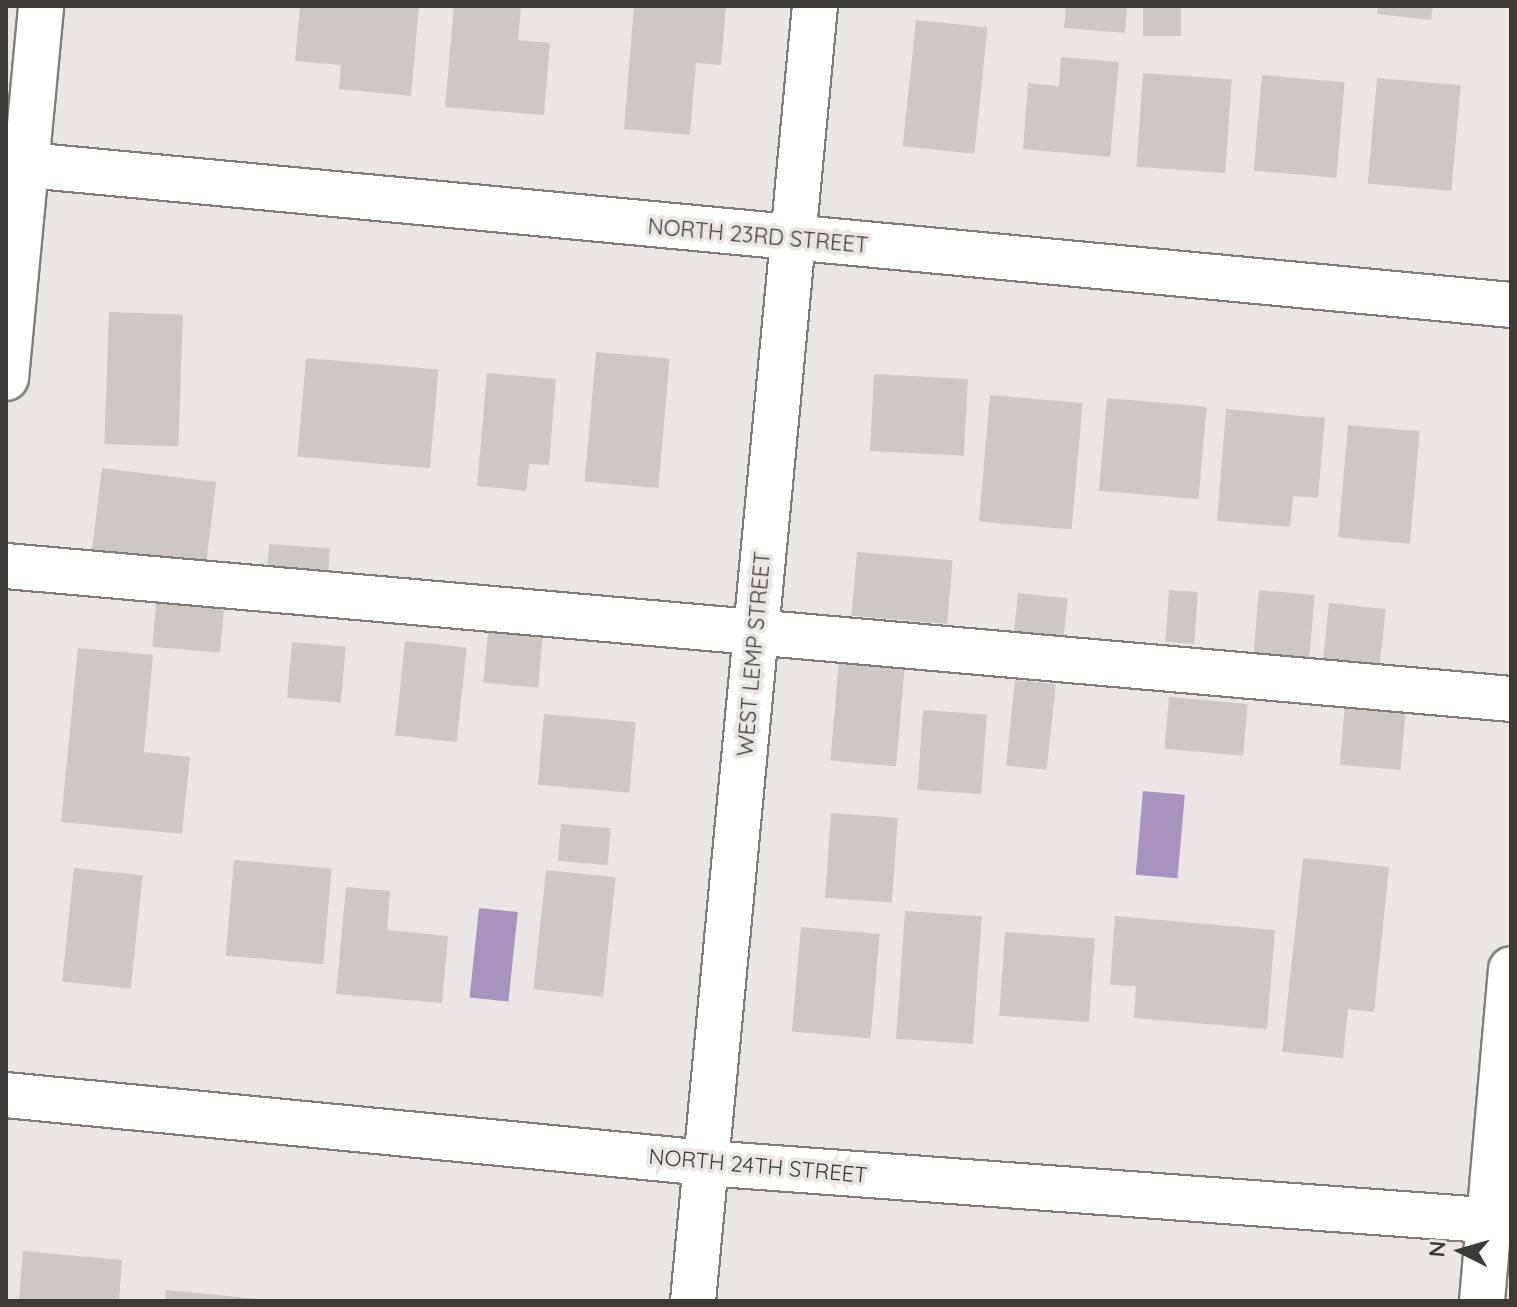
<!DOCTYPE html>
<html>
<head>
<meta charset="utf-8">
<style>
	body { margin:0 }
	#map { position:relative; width:1517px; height:1307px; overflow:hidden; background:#ebe6e6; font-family:Quicksand,sans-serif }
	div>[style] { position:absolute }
	.water>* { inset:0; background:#a893c0; transform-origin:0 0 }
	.building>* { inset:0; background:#cdc8c6; transform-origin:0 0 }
	.roads { filter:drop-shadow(2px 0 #817c7c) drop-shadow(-2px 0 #817c7c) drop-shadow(0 2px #817c7c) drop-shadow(0 -2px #817c7c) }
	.minor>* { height:44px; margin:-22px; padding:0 22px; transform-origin:22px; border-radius:22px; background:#fff }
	span { translate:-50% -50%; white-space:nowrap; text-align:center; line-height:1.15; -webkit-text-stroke:8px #ebe6e6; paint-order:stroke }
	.street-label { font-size:22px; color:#3c3939 }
	.frame { position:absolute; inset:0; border:8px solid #3c3939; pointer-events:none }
	.north { position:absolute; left:1421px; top:1211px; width:80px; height:80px; -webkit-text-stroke:6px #ebe6e6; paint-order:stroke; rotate:275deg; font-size:22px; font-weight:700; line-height:32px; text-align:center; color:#3c3939 }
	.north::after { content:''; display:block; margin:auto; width:28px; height:36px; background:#3c3939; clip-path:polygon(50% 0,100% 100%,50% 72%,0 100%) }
</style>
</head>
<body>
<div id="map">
	<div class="water">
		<i style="left:1143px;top:791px;width:42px;height:84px;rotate:5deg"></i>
		<i style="left:479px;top:908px;width:39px;height:90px;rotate:6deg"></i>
	</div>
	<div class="building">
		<i style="clip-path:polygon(300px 6px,419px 6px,411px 96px,339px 89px,341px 65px,295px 61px)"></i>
		<i style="clip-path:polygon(454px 6px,521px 6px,518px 40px,550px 43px,544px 115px,445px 107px)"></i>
		<i style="clip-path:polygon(634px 6px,726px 6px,721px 65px,696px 63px,690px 135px,624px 129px)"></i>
		<i style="clip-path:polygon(1066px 6px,1127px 6px,1125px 33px,1064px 28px)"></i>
		<i style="left:1143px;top:6px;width:38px;height:30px"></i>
		<i style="clip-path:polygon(1378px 6px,1433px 6px,1431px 20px,1377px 14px)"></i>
		<i style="left:916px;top:20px;width:72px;height:127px;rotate:6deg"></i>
		<i style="clip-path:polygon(1061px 57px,1119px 62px,1110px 157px,1023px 149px,1028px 83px,1059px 86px)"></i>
		<i style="left:1143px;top:73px;width:89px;height:94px;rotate:4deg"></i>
		<i style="left:1262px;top:75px;width:83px;height:96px;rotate:5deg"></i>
		<i style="left:1377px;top:78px;width:84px;height:106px;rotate:5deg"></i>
		<i style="left:109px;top:312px;width:74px;height:132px;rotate:2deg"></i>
		<i style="left:596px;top:352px;width:74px;height:130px;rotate:5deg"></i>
		<i style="left:306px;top:358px;width:133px;height:99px;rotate:5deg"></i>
		<i style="clip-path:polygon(487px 373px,556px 379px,549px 465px,529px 464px,526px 491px,477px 486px)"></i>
		<i style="left:874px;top:374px;width:94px;height:77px;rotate:3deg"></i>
		<i style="left:990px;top:395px;width:93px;height:127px;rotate:5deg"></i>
		<i style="left:1107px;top:398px;width:100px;height:93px;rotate:5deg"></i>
		<i style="clip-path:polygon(1226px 409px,1325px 418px,1318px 498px,1293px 496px,1290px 527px,1217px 521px)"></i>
		<i style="left:1348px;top:425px;width:72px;height:113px;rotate:5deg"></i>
		<i style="left:102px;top:468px;width:115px;height:82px;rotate:7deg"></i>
		<i style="left:269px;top:544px;width:61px;height:29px;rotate:4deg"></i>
		<i style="left:857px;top:552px;width:96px;height:64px;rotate:5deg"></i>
		<i style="left:1169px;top:590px;width:29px;height:52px;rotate:4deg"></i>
		<i style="left:1259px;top:590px;width:56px;height:70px;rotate:5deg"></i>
		<i style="left:157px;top:593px;width:68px;height:54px;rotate:5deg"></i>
		<i style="left:1018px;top:593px;width:50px;height:39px;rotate:6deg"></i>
		<i style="left:1329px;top:603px;width:57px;height:63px;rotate:6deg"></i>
		<i style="left:489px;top:619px;width:55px;height:64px;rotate:5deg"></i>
		<i style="left:405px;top:641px;width:62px;height:95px;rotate:6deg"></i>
		<i style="left:292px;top:642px;width:54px;height:56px;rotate:5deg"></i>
		<i style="clip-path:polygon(78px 648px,153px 655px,144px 752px,190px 757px,182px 834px,61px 822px)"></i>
		<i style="left:839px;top:661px;width:66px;height:100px;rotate:5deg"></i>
		<i style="left:1015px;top:680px;width:41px;height:86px;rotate:6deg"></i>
		<i style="left:1169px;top:697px;width:79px;height:52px;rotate:5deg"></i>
		<i style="left:1345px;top:704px;width:61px;height:61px;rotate:5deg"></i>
		<i style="left:923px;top:710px;width:64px;height:80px;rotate:4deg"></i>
		<i style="left:544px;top:714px;width:92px;height:71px;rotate:5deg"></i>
		<i style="left:831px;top:813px;width:67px;height:85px;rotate:4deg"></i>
		<i style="left:561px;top:824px;width:50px;height:37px;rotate:5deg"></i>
		<i style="clip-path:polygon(1303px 858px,1389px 867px,1374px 1012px,1348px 1009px,1343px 1058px,1282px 1052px)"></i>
		<i style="left:234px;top:860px;width:98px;height:96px;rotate:5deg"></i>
		<i style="left:74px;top:868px;width:69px;height:114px;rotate:6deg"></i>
		<i style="left:546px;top:870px;width:70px;height:120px;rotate:6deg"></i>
		<i style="clip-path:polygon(346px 887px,390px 891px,387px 930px,448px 936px,442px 1003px,336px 994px)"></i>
		<i style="left:905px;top:911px;width:77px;height:128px;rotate:4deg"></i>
		<i style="clip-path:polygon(1115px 916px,1275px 930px,1267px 1029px,1134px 1018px,1136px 986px,1110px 985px)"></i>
		<i style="left:801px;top:927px;width:79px;height:105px;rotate:5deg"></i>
		<i style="left:1005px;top:932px;width:90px;height:84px;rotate:4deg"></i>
		<i style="clip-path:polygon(23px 1251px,122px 1260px,119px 1301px,19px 1301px)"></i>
		<i style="clip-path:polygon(166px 1290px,258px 1299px,258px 1301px,165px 1301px)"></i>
	</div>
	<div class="roads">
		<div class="minor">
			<i style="left:6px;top:163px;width:1512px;rotate:5.39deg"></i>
			<i style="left:6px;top:378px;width:374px;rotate:-84.6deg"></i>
			<i style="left:6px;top:566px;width:1511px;rotate:5.05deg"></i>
			<i style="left:6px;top:1095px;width:703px;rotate:5.55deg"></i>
			<i style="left:706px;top:1163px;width:807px;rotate:4.19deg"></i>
			<i style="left:693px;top:1301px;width:1301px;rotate:-84.62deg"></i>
			<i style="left:1482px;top:1301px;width:333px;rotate:-85deg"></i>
		</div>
	</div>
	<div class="street-label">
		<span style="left:758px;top:236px;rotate:5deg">NORTH 23RD STREET</span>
		<span style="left:754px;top:654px;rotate:-85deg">WEST LEMP STREET</span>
		<span style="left:758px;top:1166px;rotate:5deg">NORTH 24TH STREET</span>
	</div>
	<div class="frame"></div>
	<div class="north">N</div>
</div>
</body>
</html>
